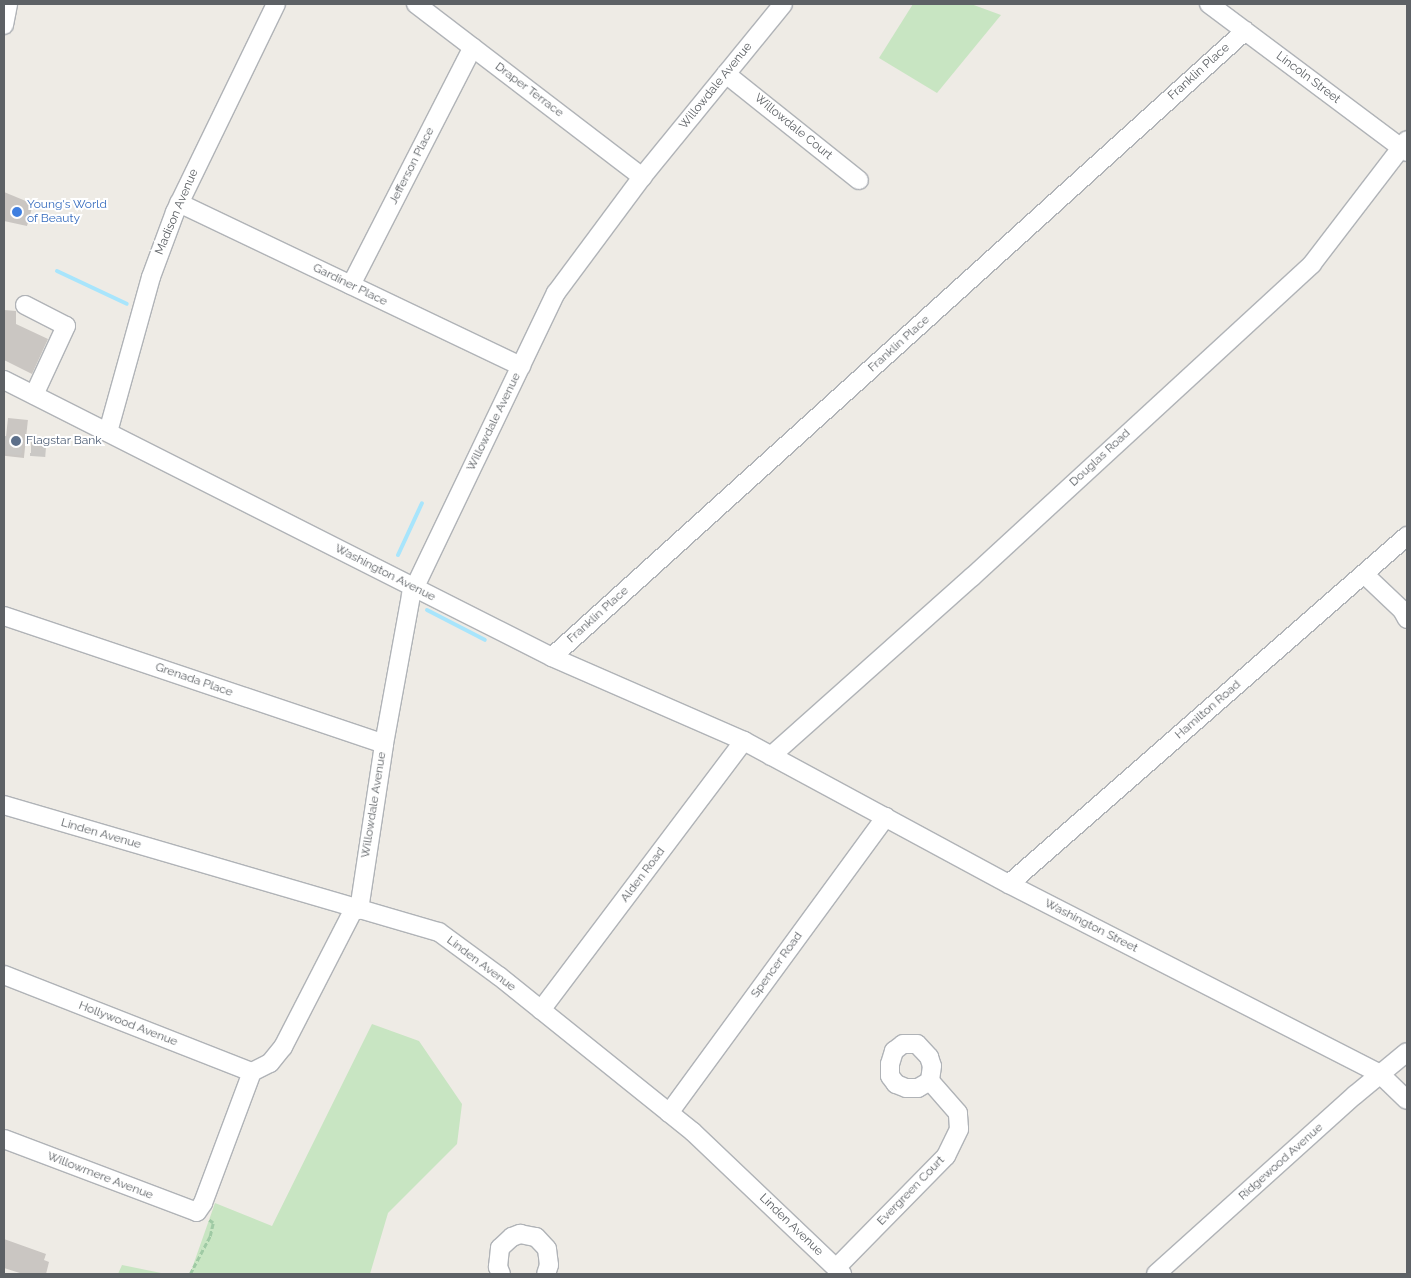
<!DOCTYPE html>
<html>
<head>
<meta charset="utf-8">
<style>
	body { margin:0 }
	#map { position:relative; width:1411px; height:1278px; overflow:hidden; background:#eeebe5; font-family:Raleway,sans-serif }
	div>[style] { position:absolute }
	.green>* { inset:0; background:#c8e5c2 }
	.stream>* { height:4px; margin:-2px; padding:0 2px; transform-origin:2px; border-radius:2px; background:#a8e5fc }
	.building>* { inset:0; background:#cac6c2; transform-origin:0 0 }
	.minor-tunnel>* { height:18px; margin-top:-9px; transform-origin:0; background:repeating-linear-gradient(90deg,#cac8c5 0 18px,transparent 0 27px) }
	.path>* { height:2.5px; margin-top:-1.25px; transform-origin:0; background:repeating-linear-gradient(90deg,#9fcaa4 0 5px,transparent 0 7.5px) }
	.roads { filter:drop-shadow(1px 0 #b0b3b7) drop-shadow(-1px 0 #b0b3b7) drop-shadow(0 1px #b0b3b7) drop-shadow(0 -1px #b0b3b7) }
	.minor>* { height:18px; margin:-9px; padding:0 9px; transform-origin:9px; border-radius:9px; background:#fff }
	.dots>* { width:14px; height:14px; translate:-50% -50%; box-sizing:border-box; border:2px solid #fff; border-radius:50% }
	span { translate:-50% -50%; white-space:nowrap; text-align:center; line-height:1.15; -webkit-text-stroke:4px #fff; paint-order:stroke }
	.street-label { font-size:12px; color:#5d6165 }
	.shop-label { font-size:12px; color:#366cbe }
	.left { translate:0 -50%; text-align:left }
	.service-label { font-size:12px; color:#4e5e75 }
	.frame { position:absolute; inset:0; border:5px solid #5d6165; pointer-events:none }
</style>
</head>
<body>
<div id="map">
	<div class="green">
		<i style="clip-path:polygon(913px 4px,971px 4px,1001px 15px,937px 93px,879px 58px)"></i>
		<i style="clip-path:polygon(372px 1024px,419px 1041px,462px 1104px,457px 1144px,388px 1213px,370px 1274px,190px 1274px,215px 1203px,272px 1226px)"></i>
		<i style="clip-path:polygon(122px 1265px,166px 1274px,118px 1274px)"></i>
	</div>
	<div class="stream">
		<i style="left:57px;top:271px;width:77px;rotate:25.2deg"></i>
		<i style="left:398px;top:555px;width:57px;rotate:-65.2deg"></i>
		<i style="left:427px;top:610px;width:65px;rotate:27.3deg"></i>
	</div>
	<div class="building">
		<i style="clip-path:polygon(4px 192px,33px 204px,27px 226px,4px 221px)"></i>
		<i style="clip-path:polygon(4px 310px,16px 311px,16px 324px,48px 339px,32px 374px,4px 360px)"></i>
		<i style="left:8px;top:418px;width:20px;height:38px;rotate:6deg"></i>
		<i style="clip-path:polygon(4px 1239px,46px 1254px,44px 1260px,49px 1262px,46px 1274px,23px 1274px,4px 1268px)"></i>
	</div>
	<div class="minor-tunnel">
		<i style="left:4px;top:445px;width:42px;rotate:4.1deg"></i>
	</div>
	<div class="path">
		<i style="left:190px;top:1274px;width:43px;rotate:-62.2deg"></i>
		<i style="left:210px;top:1236px;width:13px;rotate:-77deg"></i>
		<i style="left:213px;top:1223px;width:5px;rotate:-143deg"></i>
	</div>
	<div class="roads">
		<div class="minor">
			<i style="left:416px;top:4px;width:285px;rotate:37.4deg"></i>
			<i style="left:1209px;top:4px;width:247px;rotate:36.8deg"></i>
			<i style="left:4px;top:25px;width:21px;rotate:-79deg"></i>
			<i style="left:726px;top:74px;width:170px;rotate:38.6deg"></i>
			<i style="left:179px;top:203px;width:379px;rotate:25.5deg"></i>
			<i style="left:351px;top:285px;width:267px;rotate:-62.9deg"></i>
			<i style="left:25px;top:305px;width:46px;rotate:27.1deg"></i>
			<i style="left:66px;top:326px;width:76px;rotate:114.9deg"></i>
			<i style="left:4px;top:380px;width:614px;rotate:26.82deg"></i>
			<i style="left:552px;top:657px;width:210px;rotate:23.6deg"></i>
			<i style="left:744px;top:741px;width:301px;rotate:28.4deg"></i>
			<i style="left:1009px;top:884px;width:417px;rotate:27.1deg"></i>
			<i style="left:1380px;top:1074px;width:37px;rotate:44deg"></i>
			<i style="left:108px;top:432px;width:161px;rotate:-74.5deg"></i>
			<i style="left:151px;top:277px;width:69px;rotate:-69.7deg"></i>
			<i style="left:175px;top:212px;width:231px;rotate:-64.1deg"></i>
			<i style="left:1364px;top:574px;width:52px;rotate:43.5deg"></i>
			<i style="left:1402px;top:610px;width:10px;rotate:61deg"></i>
			<i style="left:4px;top:616px;width:401px;rotate:18.6deg"></i>
			<i style="left:552px;top:657px;width:934px;rotate:-42.09deg"></i>
			<i style="left:771px;top:756px;width:269px;rotate:-41.7deg"></i>
			<i style="left:972px;top:577px;width:462px;rotate:-42.6deg"></i>
			<i style="left:1312px;top:264px;width:156px;rotate:-52.5deg"></i>
			<i style="left:4px;top:805px;width:453px;rotate:16.3deg"></i>
			<i style="left:439px;top:932px;width:74px;rotate:36.3deg"></i>
			<i style="left:499px;top:976px;width:249px;rotate:38.8deg"></i>
			<i style="left:693px;top:1132px;width:206px;rotate:43.6deg"></i>
			<i style="left:1009px;top:884px;width:529px;rotate:-41.17deg"></i>
			<i style="left:359px;top:910px;width:168px;rotate:-81.4deg"></i>
			<i style="left:384px;top:744px;width:151px;rotate:-79.7deg"></i>
			<i style="left:411px;top:595px;width:335px;rotate:-64.4deg"></i>
			<i style="left:556px;top:293px;width:144px;rotate:-53.4deg"></i>
			<i style="left:642px;top:177px;width:223px;rotate:-50.8deg"></i>
			<i style="left:4px;top:975px;width:266px;rotate:21.4deg"></i>
			<i style="left:541px;top:1010px;width:337px;rotate:-53deg"></i>
			<i style="left:903px;top:1044px;width:14px"></i>
			<i style="left:917px;top:1044px;width:18px;rotate:47deg"></i>
			<i style="left:929px;top:1057px;width:9px;rotate:72deg"></i>
			<i style="left:932px;top:1066px;width:15px;rotate:98deg"></i>
			<i style="left:930px;top:1081px;width:14px;rotate:150deg"></i>
			<i style="left:918px;top:1088px;width:12px;rotate:180deg"></i>
			<i style="left:906px;top:1088px;width:11px;rotate:-158deg"></i>
			<i style="left:896px;top:1084px;width:10px;rotate:-127deg"></i>
			<i style="left:890px;top:1076px;width:12px;rotate:-90deg"></i>
			<i style="left:890px;top:1064px;width:14px;rotate:-73deg"></i>
			<i style="left:894px;top:1051px;width:11px;rotate:-38deg"></i>
			<i style="left:669px;top:1113px;width:367px;rotate:-53.8deg"></i>
			<i style="left:4px;top:1139px;width:206px;rotate:20.7deg"></i>
			<i style="left:197px;top:1212px;width:11px;rotate:-56deg"></i>
			<i style="left:203px;top:1203px;width:140px;rotate:-69.5deg"></i>
			<i style="left:252px;top:1072px;width:20px;rotate:-27deg"></i>
			<i style="left:270px;top:1063px;width:21px;rotate:-51deg"></i>
			<i style="left:283px;top:1047px;width:155px;rotate:-62.8deg"></i>
			<i style="left:836px;top:1268px;width:157px;rotate:-45.5deg"></i>
			<i style="left:946px;top:1156px;width:30px;rotate:-64deg"></i>
			<i style="left:959px;top:1129px;width:16px;rotate:-94deg"></i>
			<i style="left:958px;top:1113px;width:43px;rotate:-131.2deg"></i>
			<i style="left:501px;top:1274px;width:8px;rotate:-113deg"></i>
			<i style="left:498px;top:1267px;width:19px;rotate:-84deg"></i>
			<i style="left:500px;top:1248px;width:16px;rotate:-43deg"></i>
			<i style="left:512px;top:1237px;width:9px;rotate:-21deg"></i>
			<i style="left:520px;top:1234px;width:16px;rotate:11deg"></i>
			<i style="left:536px;top:1237px;width:16px;rotate:47deg"></i>
			<i style="left:547px;top:1249px;width:16px;rotate:83deg"></i>
			<i style="left:549px;top:1265px;width:9px;rotate:108deg"></i>
			<i style="left:1156px;top:1274px;width:268px;rotate:-42deg"></i>
			<i style="left:1355px;top:1095px;width:67px;rotate:-39.6deg"></i>
		</div>
	</div>
	<div class="dots">
		<i style="left:17px;top:212px;background:#3f7fe0"></i>
		<i style="left:16px;top:441px;background:#5c6f8a"></i>
	</div>
	<div class="street-label">
		<span style="left:1199px;top:72px;rotate:-42deg">Franklin Place</span>
		<span style="left:1308px;top:78px;rotate:37deg">Lincoln Street</span>
		<span style="left:716px;top:86px;rotate:-51deg">Willowdale Avenue</span>
		<span style="left:529px;top:90px;rotate:37deg">Draper Terrace</span>
		<span style="left:793px;top:127px;rotate:39deg">Willowdale Court</span>
		<span style="left:412px;top:166px;rotate:-63deg">Jefferson Place</span>
		<span style="left:177px;top:212px;rotate:-67deg">Madison Avenue</span>
		<span style="left:350px;top:285px;rotate:26deg">Gardiner Place</span>
		<span style="left:899px;top:344px;rotate:-42deg">Franklin Place</span>
		<span style="left:494px;top:422px;rotate:-64deg">Willowdale Avenue</span>
		<span style="left:1100px;top:458px;rotate:-43deg">Douglas Road</span>
		<span style="left:385px;top:573px;rotate:27deg">Washington Avenue</span>
		<span style="left:598px;top:615px;rotate:-42deg">Franklin Place</span>
		<span style="left:194px;top:680px;rotate:19deg">Grenada Place</span>
		<span style="left:1208px;top:710px;rotate:-41deg">Hamilton Road</span>
		<span style="left:374px;top:805px;rotate:-81deg">Willowdale Avenue</span>
		<span style="left:101px;top:834px;rotate:16deg">Linden Avenue</span>
		<span style="left:643px;top:875px;rotate:-53deg">Alden Road</span>
		<span style="left:1091px;top:926px;rotate:27deg">Washington Street</span>
		<span style="left:481px;top:964px;rotate:37deg">Linden Avenue</span>
		<span style="left:777px;top:965px;rotate:-54deg">Spencer Road</span>
		<span style="left:128px;top:1024px;rotate:21deg">Hollywood Avenue</span>
		<span style="left:1281px;top:1162px;rotate:-42deg">Ridgewood Avenue</span>
		<span style="left:100px;top:1176px;rotate:21deg">Willowmere Avenue</span>
		<span style="left:911px;top:1191px;rotate:-46deg">Evergreen Court</span>
		<span style="left:791px;top:1225px;rotate:44deg">Linden Avenue</span>
	</div>
	<div class="shop-label">
		<span class="left" style="left:27px;top:212px">Young's World<br>of Beauty</span>
	</div>
	<div class="service-label">
		<span class="left" style="left:26px;top:441px">Flagstar Bank</span>
	</div>
	<div class="frame"></div>
</div>
</body>
</html>
